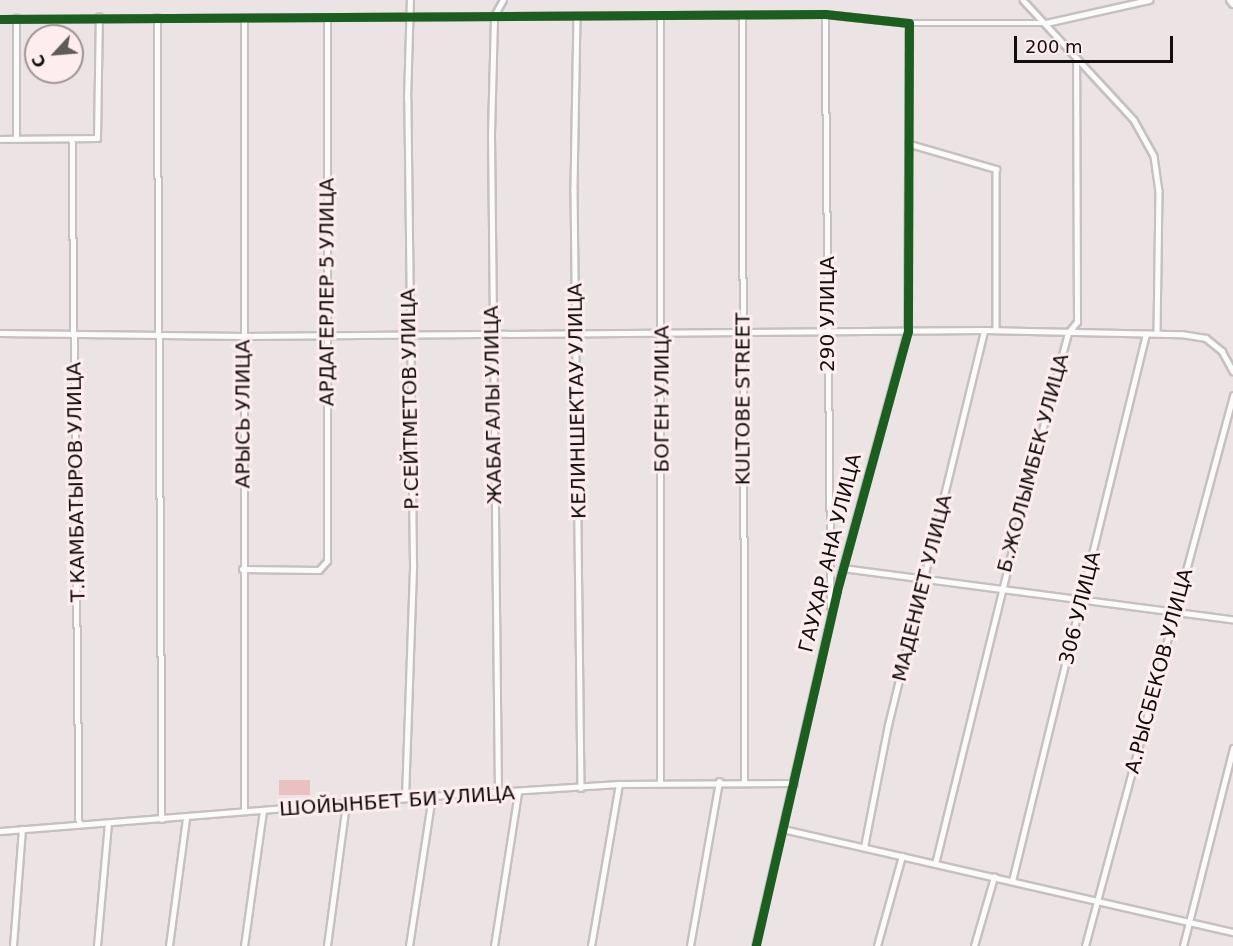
<!DOCTYPE html>
<html>
<head>
<meta charset="utf-8">
<style>
	body { margin:0 }
	#map { position:relative; width:1233px; height:946px; overflow:hidden; background:#ece4e4; font-family:"DejaVu Sans",sans-serif }
	div>[style] { position:absolute }
	.green>* { inset:0; background:#eac0c3; transform-origin:0 0 }
	.roads { filter:drop-shadow(2px 0 #c6c0c0) drop-shadow(-2px 0 #c6c0c0) drop-shadow(0 2px #c6c0c0) drop-shadow(0 -2px #c6c0c0) }
	.minor>* { height:4.5px; margin:-2.25px; padding:0 2.25px; transform-origin:2.25px; border-radius:2.25px; background:#fcfbfb }
	.secondary>* { height:6px; margin:-3px; padding:0 3px; transform-origin:3px; border-radius:3px; background:#fcfbfb }
	.cycleway>* { height:9px; margin:-4.5px; padding:0 4.5px; transform-origin:4.5px; border-radius:4.5px; background:#1b5e20 }
	span { translate:-50% -50%; white-space:nowrap; text-align:center; line-height:1.15; -webkit-text-stroke:6px #fdedee; paint-order:stroke }
	.street-label { font-size:20px; color:#140f0f }
	.north { position:absolute; left:24px; top:24px; width:60px; height:60px; box-sizing:border-box; background:#fdedee; border:2px solid #a09495; border-radius:50%; rotate:244deg; font-size:16px; font-weight:700; line-height:24px; text-align:center; color:#140f0f }
	.north::after { content:''; display:block; margin:auto; width:21px; height:27px; background:#605a5a; clip-path:polygon(50% 0,100% 100%,50% 72%,0 100%) }
	.scale { position:absolute; left:1014px; top:36px; width:159px; height:27px; box-sizing:border-box; border:3px solid #140f0f; border-top:0; padding-left:8px; font-size:18px; line-height:21px; white-space:nowrap; color:#140f0f; -webkit-text-stroke:4px #fdedee; paint-order:stroke }
</style>
</head>
<body>
<div id="map">
	<div class="green">
		<i style="left:279px;top:780px;width:31px;height:15px"></i>
	</div>
	<div class="roads">
		<div class="minor">
			<i style="left:1023px;top:0;width:163px;rotate:47.2deg"></i>
			<i style="left:1134px;top:120px;width:41px;rotate:60.9deg"></i>
			<i style="left:1154px;top:156px;width:35px;rotate:82deg"></i>
			<i style="left:1159px;top:191px;width:142px;rotate:90.8deg"></i>
			<i style="left:825px;top:14px;width:595px;rotate:89.42deg"></i>
			<i style="left:577px;top:15px;width:175px;rotate:91deg"></i>
			<i style="left:574px;top:190px;width:598px;rotate:89.33deg"></i>
			<i style="left:742px;top:16px;width:766px;rotate:89.78deg"></i>
			<i style="left:157px;top:17px;width:802px;rotate:89.64deg"></i>
			<i style="left:244px;top:17px;width:794px;rotate:90deg"></i>
			<i style="left:0;top:19px;width:825px;rotate:-0.35deg"></i>
			<i style="left:825px;top:14px;width:84px;rotate:6.1deg"></i>
			<i style="left:909px;top:23px;width:308px;rotate:90.2deg"></i>
			<i style="left:908px;top:331px;width:270px;rotate:105.3deg"></i>
			<i style="left:837px;top:591px;width:364px;rotate:102.9deg"></i>
			<i style="left:909px;top:23px;width:137px"></i>
			<i style="left:1046px;top:23px;width:106px;rotate:-12.6deg"></i>
			<i style="left:0;top:139px;width:97px;rotate:-0.6deg"></i>
			<i style="left:97px;top:138px;width:121px;rotate:-89.1deg"></i>
			<i style="left:16px;top:139px;width:121px;rotate:-90deg"></i>
			<i style="left:72px;top:140px;width:684px;rotate:89.41deg"></i>
			<i style="left:910px;top:144px;width:90px;rotate:16.2deg"></i>
			<i style="left:996px;top:169px;width:161px;rotate:90deg"></i>
			<i style="left:0;top:333px;width:243px;rotate:0.7deg"></i>
			<i style="left:243px;top:336px;width:741px;rotate:-0.46deg"></i>
			<i style="left:984px;top:330px;width:197px;rotate:1.2deg"></i>
			<i style="left:1181px;top:334px;width:25px;rotate:9deg"></i>
			<i style="left:1206px;top:338px;width:21px;rotate:39deg"></i>
			<i style="left:1222px;top:351px;width:23px;rotate:61deg"></i>
			<i style="left:843px;top:568px;width:393px;rotate:7.5deg"></i>
			<i style="left:242px;top:569px;width:77px;rotate:0.7deg"></i>
			<i style="left:319px;top:570px;width:12px;rotate:-48deg"></i>
			<i style="left:327px;top:561px;width:543px;rotate:-90deg"></i>
			<i style="left:660px;top:783px;width:768px;rotate:-90deg"></i>
			<i style="left:498px;top:793px;width:660px;rotate:-90.61deg"></i>
			<i style="left:491px;top:133px;width:117px;rotate:-88.5deg"></i>
			<i style="left:494px;top:16px;width:18px;rotate:-61deg"></i>
			<i style="left:405px;top:798px;width:234px;rotate:-88deg"></i>
			<i style="left:413px;top:564px;width:465px;rotate:-90.7deg"></i>
			<i style="left:407px;top:99px;width:99px;rotate:-88.3deg"></i>
			<i style="left:783px;top:829px;width:462px;rotate:12.9deg"></i>
			<i style="left:0;top:831px;width:433px;rotate:-4.6deg"></i>
			<i style="left:432px;top:796px;width:187px;rotate:-3.7deg"></i>
			<i style="left:619px;top:784px;width:175px;rotate:-0.3deg"></i>
			<i style="left:864px;top:847px;width:124px;rotate:-78.9deg"></i>
			<i style="left:888px;top:725px;width:406px;rotate:-76.3deg"></i>
			<i style="left:935px;top:864px;width:419px;rotate:-76.2deg"></i>
			<i style="left:1035px;top:457px;width:128px;rotate:-75.1deg"></i>
			<i style="left:1068px;top:333px;width:14px;rotate:-51deg"></i>
			<i style="left:1077px;top:322px;width:263px;rotate:-90.2deg"></i>
			<i style="left:1012px;top:881px;width:563px;rotate:-76.24deg"></i>
			<i style="left:13px;top:946px;width:117px;rotate:-85.6deg"></i>
			<i style="left:97px;top:946px;width:123px;rotate:-84.9deg"></i>
			<i style="left:169px;top:946px;width:129px;rotate:-82.4deg"></i>
			<i style="left:244px;top:946px;width:137px;rotate:-82deg"></i>
			<i style="left:327px;top:946px;width:143px;rotate:-82.4deg"></i>
			<i style="left:409px;top:946px;width:152px;rotate:-81.3deg"></i>
			<i style="left:494px;top:946px;width:155px;rotate:-81.1deg"></i>
			<i style="left:591px;top:946px;width:164px;rotate:-80.2deg"></i>
			<i style="left:690px;top:946px;width:167px;rotate:-80deg"></i>
			<i style="left:877px;top:946px;width:93px;rotate:-74.5deg"></i>
			<i style="left:974px;top:946px;width:72px;rotate:-73.8deg"></i>
			<i style="left:1085px;top:946px;width:570px;rotate:-74.94deg"></i>
			<i style="left:1183px;top:946px;width:204px;rotate:-75.8deg"></i>
		</div>
		<div class="secondary">
			<i style="left:1230px;top:0;width:5px;rotate:53deg"></i>
		</div>
	</div>
	<div class="cycleway">
		<i style="left:0;top:19px;width:825px;rotate:-0.35deg"></i>
		<i style="left:825px;top:14px;width:84px;rotate:6.1deg"></i>
		<i style="left:909px;top:23px;width:308px;rotate:90.2deg"></i>
		<i style="left:908px;top:331px;width:270px;rotate:105.3deg"></i>
		<i style="left:837px;top:591px;width:364px;rotate:102.9deg"></i>
	</div>
	<div class="street-label">
		<span style="left:327px;top:292px;rotate:-90deg">АРДАГЕРЛЕР 5 УЛИЦА</span>
		<span style="left:827px;top:314px;rotate:-90deg">290 УЛИЦА</span>
		<span style="left:410px;top:399px;rotate:-91deg">Р.СЕЙТМЕТОВ УЛИЦА</span>
		<span style="left:662px;top:399px;rotate:-90deg">БОГЕН УЛИЦА</span>
		<span style="left:743px;top:399px;rotate:-90deg">KULTOBE STREET</span>
		<span style="left:577px;top:401px;rotate:-91deg">КЕЛИНШЕКТАУ УЛИЦА</span>
		<span style="left:493px;top:405px;rotate:-91deg">ЖАБАГАЛЫ УЛИЦА</span>
		<span style="left:243px;top:414px;rotate:-90deg">АРЫСЬ УЛИЦА</span>
		<span style="left:1033px;top:463px;rotate:-75deg">Б.ЖОЛЫМБЕК УЛИЦА</span>
		<span style="left:76px;top:482px;rotate:-91deg">Т.КАМБАТЫРОВ УЛИЦА</span>
		<span style="left:830px;top:553px;rotate:-76deg">ГАУХАР АНА УЛИЦА</span>
		<span style="left:922px;top:588px;rotate:-76deg">МАДЕНИЕТ УЛИЦА</span>
		<span style="left:1080px;top:608px;rotate:-76deg">306 УЛИЦА</span>
		<span style="left:1159px;top:671px;rotate:-75deg">А.РЫСБЕКОВ УЛИЦА</span>
		<span style="left:397px;top:801px;rotate:-4deg">ШОЙЫНБЕТ БИ УЛИЦА</span>
	</div>
	<div class="north">С</div>
	<div class="scale">200 m</div>
</div>
</body>
</html>
